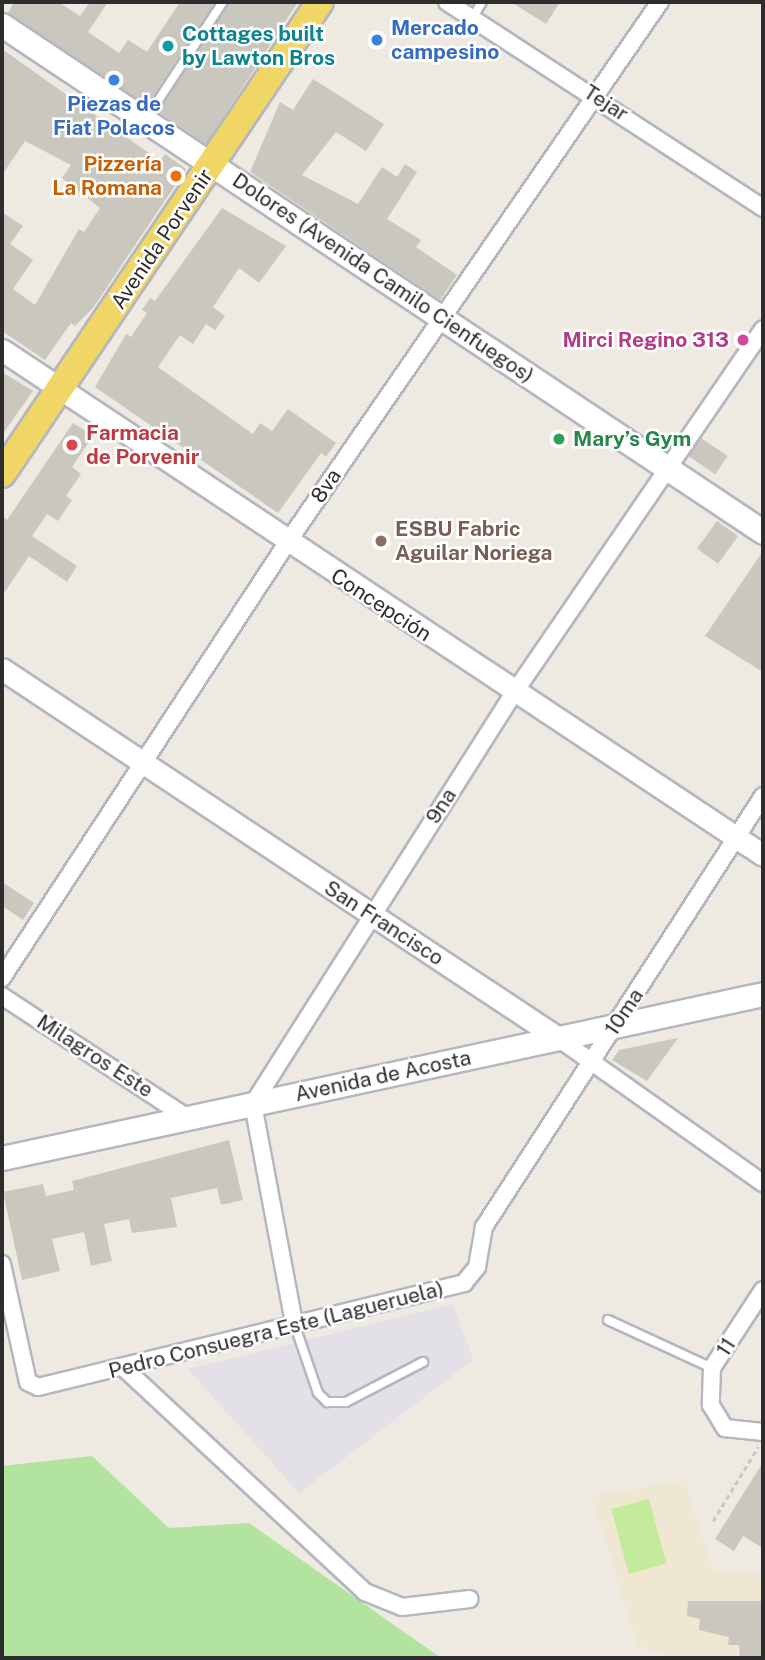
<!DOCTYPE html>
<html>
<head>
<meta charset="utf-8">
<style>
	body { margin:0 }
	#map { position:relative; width:765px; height:1660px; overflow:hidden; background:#eee9e1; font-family:"Public Sans",sans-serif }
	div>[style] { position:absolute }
	.industrial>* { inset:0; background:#e3e1e7 }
	.education>* { inset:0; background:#efe7d1 }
	.green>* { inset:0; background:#b2e39f }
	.pitch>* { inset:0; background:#c4ea9b; transform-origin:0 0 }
	.building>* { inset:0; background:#cac7bf; transform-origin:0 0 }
	.path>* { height:2.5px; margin-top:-1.25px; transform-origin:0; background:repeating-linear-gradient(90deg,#c8c8c8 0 5px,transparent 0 8.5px) }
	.roads { filter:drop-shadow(2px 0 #b4b6c0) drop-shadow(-2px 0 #b4b6c0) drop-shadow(0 2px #b4b6c0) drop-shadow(0 -2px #b4b6c0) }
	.service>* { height:8px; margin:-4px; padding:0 4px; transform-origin:4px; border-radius:4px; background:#fff }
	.minor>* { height:16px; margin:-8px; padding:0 8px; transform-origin:8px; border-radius:8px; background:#fff }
	.tertiary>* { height:21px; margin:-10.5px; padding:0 10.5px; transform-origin:10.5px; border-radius:10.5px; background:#fff }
	.secondary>* { height:23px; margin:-11.5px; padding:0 11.5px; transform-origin:11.5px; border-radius:11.5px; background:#fff }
	.primary>* { height:26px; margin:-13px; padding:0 13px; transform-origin:13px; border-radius:13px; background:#efd665 }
	.dots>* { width:19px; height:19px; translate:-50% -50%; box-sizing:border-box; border:4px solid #fff; border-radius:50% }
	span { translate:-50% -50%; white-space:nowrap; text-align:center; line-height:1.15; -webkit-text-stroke:5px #fff; paint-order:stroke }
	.shop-label { font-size:21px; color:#366cbe; font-weight:700 }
	.left { translate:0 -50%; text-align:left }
	.culture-label { font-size:21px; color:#0d838f; font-weight:700 }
	.street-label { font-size:21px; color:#2d2d2d }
	.food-label { font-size:21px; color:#c56008; font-weight:700 }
	.right { translate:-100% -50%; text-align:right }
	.hotel-label { font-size:21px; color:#b23c85; font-weight:700 }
	.health-label { font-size:21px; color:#be3a42; font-weight:700 }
	.leisure-label { font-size:21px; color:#27864d; font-weight:700 }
	.education-label { font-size:21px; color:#785e54; font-weight:700 }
	.frame { position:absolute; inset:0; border:4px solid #2d2d2d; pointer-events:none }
</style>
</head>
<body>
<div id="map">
	<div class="industrial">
		<i style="clip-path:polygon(453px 1304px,473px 1360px,299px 1493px,188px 1369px)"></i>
	</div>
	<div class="education">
		<i style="clip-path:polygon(685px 1481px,713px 1570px,763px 1574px,763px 1658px,672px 1658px,637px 1644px,592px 1496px)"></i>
	</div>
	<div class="green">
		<i style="clip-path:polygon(92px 1456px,169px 1528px,249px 1523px,441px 1658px,2px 1658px,2px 1466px)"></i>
	</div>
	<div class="pitch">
		<i style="left:649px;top:1499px;width:67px;height:39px;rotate:75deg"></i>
	</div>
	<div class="building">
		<i style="clip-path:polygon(14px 2px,58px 2px,80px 16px,90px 2px,108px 2px,88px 32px,119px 53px,128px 40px,147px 52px,180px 2px,215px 2px,147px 105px,8px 13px)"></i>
		<i style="clip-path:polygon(229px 2px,298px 2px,206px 144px,158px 112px)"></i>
		<i style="clip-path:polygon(511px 2px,560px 2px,546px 24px)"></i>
		<i style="clip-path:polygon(2px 49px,160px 161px,165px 154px,186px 169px,93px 308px,75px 326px,71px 323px,45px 360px,2px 331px,2px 212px,23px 226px,10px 244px,33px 260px,13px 289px,35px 305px,79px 229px,84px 232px,100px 208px,62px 178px,71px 165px,25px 141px,2px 175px)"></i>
		<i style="clip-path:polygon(313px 79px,384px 124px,366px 151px,336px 132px,302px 175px,358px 204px,382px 167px,397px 177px,405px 164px,417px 172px,387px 219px,421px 240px,416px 247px,457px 275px,440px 300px,250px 172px,280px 102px,293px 110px)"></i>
		<i style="clip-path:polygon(222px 208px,286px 246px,259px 283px,239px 268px,213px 307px,225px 316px,215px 330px,206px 324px,193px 344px,180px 335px,158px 367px,253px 434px,260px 423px,272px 431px,288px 409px,336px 443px,326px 457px,321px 453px,278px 513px,95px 387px,126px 334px,131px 337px,147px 313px,142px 310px,150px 298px,155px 301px)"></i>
		<i style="clip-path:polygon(2px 372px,33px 391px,2px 435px)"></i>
		<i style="clip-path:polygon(73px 423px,93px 436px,72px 467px,81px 474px,66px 496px,72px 500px,58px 521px,47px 514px,32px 536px,77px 566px,67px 582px,29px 556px,2px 596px,2px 516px,7px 520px)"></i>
		<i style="left:701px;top:438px;width:32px;height:22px;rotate:34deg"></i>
		<i style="left:717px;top:521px;width:26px;height:34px;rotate:36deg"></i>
		<i style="clip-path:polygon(763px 551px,763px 672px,705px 636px)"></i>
		<i style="clip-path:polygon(2px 882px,34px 903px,23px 920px,2px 906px)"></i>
		<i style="clip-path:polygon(678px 1038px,647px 1081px,612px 1060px,619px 1050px)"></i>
		<i style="clip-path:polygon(229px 1140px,243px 1200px,221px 1205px,217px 1188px,171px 1198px,177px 1227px,132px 1233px,129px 1219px,104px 1224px,112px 1261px,91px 1266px,84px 1232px,52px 1239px,60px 1271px,22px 1280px,3px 1192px,43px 1184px,46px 1196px,74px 1190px,72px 1181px)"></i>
		<i style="clip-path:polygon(763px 1462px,763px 1548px,743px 1536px,734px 1551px,715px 1539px)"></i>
		<i style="clip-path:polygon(688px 1601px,763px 1601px,763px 1658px,740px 1658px,739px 1645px,728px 1645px,729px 1637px,699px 1630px,700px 1619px,687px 1616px)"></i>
	</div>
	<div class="path">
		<i style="left:713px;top:1521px;width:87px;rotate:-58.7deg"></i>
	</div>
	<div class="roads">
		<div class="service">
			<i style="left:472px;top:19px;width:20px;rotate:-60deg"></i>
			<i style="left:146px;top:119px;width:140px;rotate:-56.7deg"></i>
			<i style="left:608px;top:1320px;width:115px;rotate:24.8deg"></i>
			<i style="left:294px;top:1323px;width:74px;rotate:71.1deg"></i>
			<i style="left:318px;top:1393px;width:13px;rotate:45deg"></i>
			<i style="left:327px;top:1402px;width:19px"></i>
			<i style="left:346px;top:1402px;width:87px;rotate:-27.5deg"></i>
		</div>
		<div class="minor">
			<i style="left:447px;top:2px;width:377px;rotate:33.1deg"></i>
			<i style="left:2px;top:978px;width:520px;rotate:-56.77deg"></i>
			<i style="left:287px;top:543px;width:657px;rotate:-55.42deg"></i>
			<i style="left:2px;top:996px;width:222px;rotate:33.3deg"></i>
			<i style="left:558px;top:1038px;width:251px;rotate:35.3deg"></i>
			<i style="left:2px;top:1264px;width:121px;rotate:77.6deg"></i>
			<i style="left:28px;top:1382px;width:11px;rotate:27deg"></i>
			<i style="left:38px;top:1387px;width:439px;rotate:-13.7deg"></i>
			<i style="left:464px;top:1283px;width:21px;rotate:-51deg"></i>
			<i style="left:477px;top:1267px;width:41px;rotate:-80.1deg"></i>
			<i style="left:484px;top:1227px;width:513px;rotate:-57.08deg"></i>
			<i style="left:763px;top:1290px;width:93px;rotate:123.2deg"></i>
			<i style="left:712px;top:1368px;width:37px;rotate:92deg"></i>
			<i style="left:711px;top:1405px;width:27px;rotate:59deg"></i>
			<i style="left:725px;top:1428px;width:38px;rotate:6deg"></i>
			<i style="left:294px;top:1323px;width:223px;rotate:-100.6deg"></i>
			<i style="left:253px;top:1104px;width:487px;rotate:-57.6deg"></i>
			<i style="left:514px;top:693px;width:441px;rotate:-55.6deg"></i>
			<i style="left:124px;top:1368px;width:329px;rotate:42.9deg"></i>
			<i style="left:365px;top:1592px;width:40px;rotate:22deg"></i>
			<i style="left:402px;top:1607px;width:68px;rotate:-6.7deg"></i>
		</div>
		<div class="tertiary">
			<i style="left:2px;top:350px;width:913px;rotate:33.57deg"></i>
			<i style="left:2px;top:669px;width:667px;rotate:33.57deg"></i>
		</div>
		<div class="secondary">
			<i style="left:2px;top:25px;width:914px;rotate:33.67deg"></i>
			<i style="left:2px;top:1158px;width:778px;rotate:-12.16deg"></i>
		</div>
		<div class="primary">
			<i style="left:2px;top:474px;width:569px;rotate:-56.03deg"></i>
		</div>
	</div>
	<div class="dots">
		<i style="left:377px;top:40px;background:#3f7fe0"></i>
		<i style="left:168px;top:46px;background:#0f9aa8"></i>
		<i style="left:114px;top:80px;background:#3f7fe0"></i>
		<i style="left:176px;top:176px;background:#e8710a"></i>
		<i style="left:743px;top:340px;background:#d1479c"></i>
		<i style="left:559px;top:439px;background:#2e9e5b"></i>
		<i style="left:72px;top:445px;background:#e0444e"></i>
		<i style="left:381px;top:541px;background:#8d6e63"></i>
	</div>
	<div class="shop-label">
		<span class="left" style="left:391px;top:40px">Mercado<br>campesino</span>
		<span style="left:114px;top:116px">Piezas de<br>Fiat Polacos</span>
	</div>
	<div class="culture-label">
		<span class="left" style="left:182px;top:46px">Cottages built<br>by Lawton Bros</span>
	</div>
	<div class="street-label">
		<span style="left:606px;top:103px;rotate:33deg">Tejar</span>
		<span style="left:162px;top:239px;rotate:-56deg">Avenida Porvenir</span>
		<span style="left:383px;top:278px;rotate:34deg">Dolores (Avenida Camilo Cienfuegos)</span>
		<span style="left:326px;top:486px;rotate:-56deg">8va</span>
		<span style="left:381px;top:605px;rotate:33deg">Concepción</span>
		<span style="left:441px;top:806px;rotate:-57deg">9na</span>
		<span style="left:384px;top:923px;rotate:33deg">San Francisco</span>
		<span style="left:624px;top:1012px;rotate:-56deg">10ma</span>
		<span style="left:95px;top:1056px;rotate:33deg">Milagros Este</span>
		<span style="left:383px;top:1076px;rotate:-12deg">Avenida de Acosta</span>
		<span style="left:276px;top:1330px;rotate:-14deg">Pedro Consuegra Este (Lagueruela)</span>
		<span style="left:726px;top:1347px;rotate:-57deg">11</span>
	</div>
	<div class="food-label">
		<span class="right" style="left:162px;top:176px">Pizzería<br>La Romana</span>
	</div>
	<div class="hotel-label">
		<span class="right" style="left:729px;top:340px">Mirci Regino 313</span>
	</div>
	<div class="health-label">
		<span class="left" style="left:86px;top:445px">Farmacia<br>de Porvenir</span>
	</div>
	<div class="leisure-label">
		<span class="left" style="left:573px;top:439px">Mary’s Gym</span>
	</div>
	<div class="education-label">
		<span class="left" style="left:395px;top:541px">ESBU Fabric<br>Aguilar Noriega</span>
	</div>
	<div class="frame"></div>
</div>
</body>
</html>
